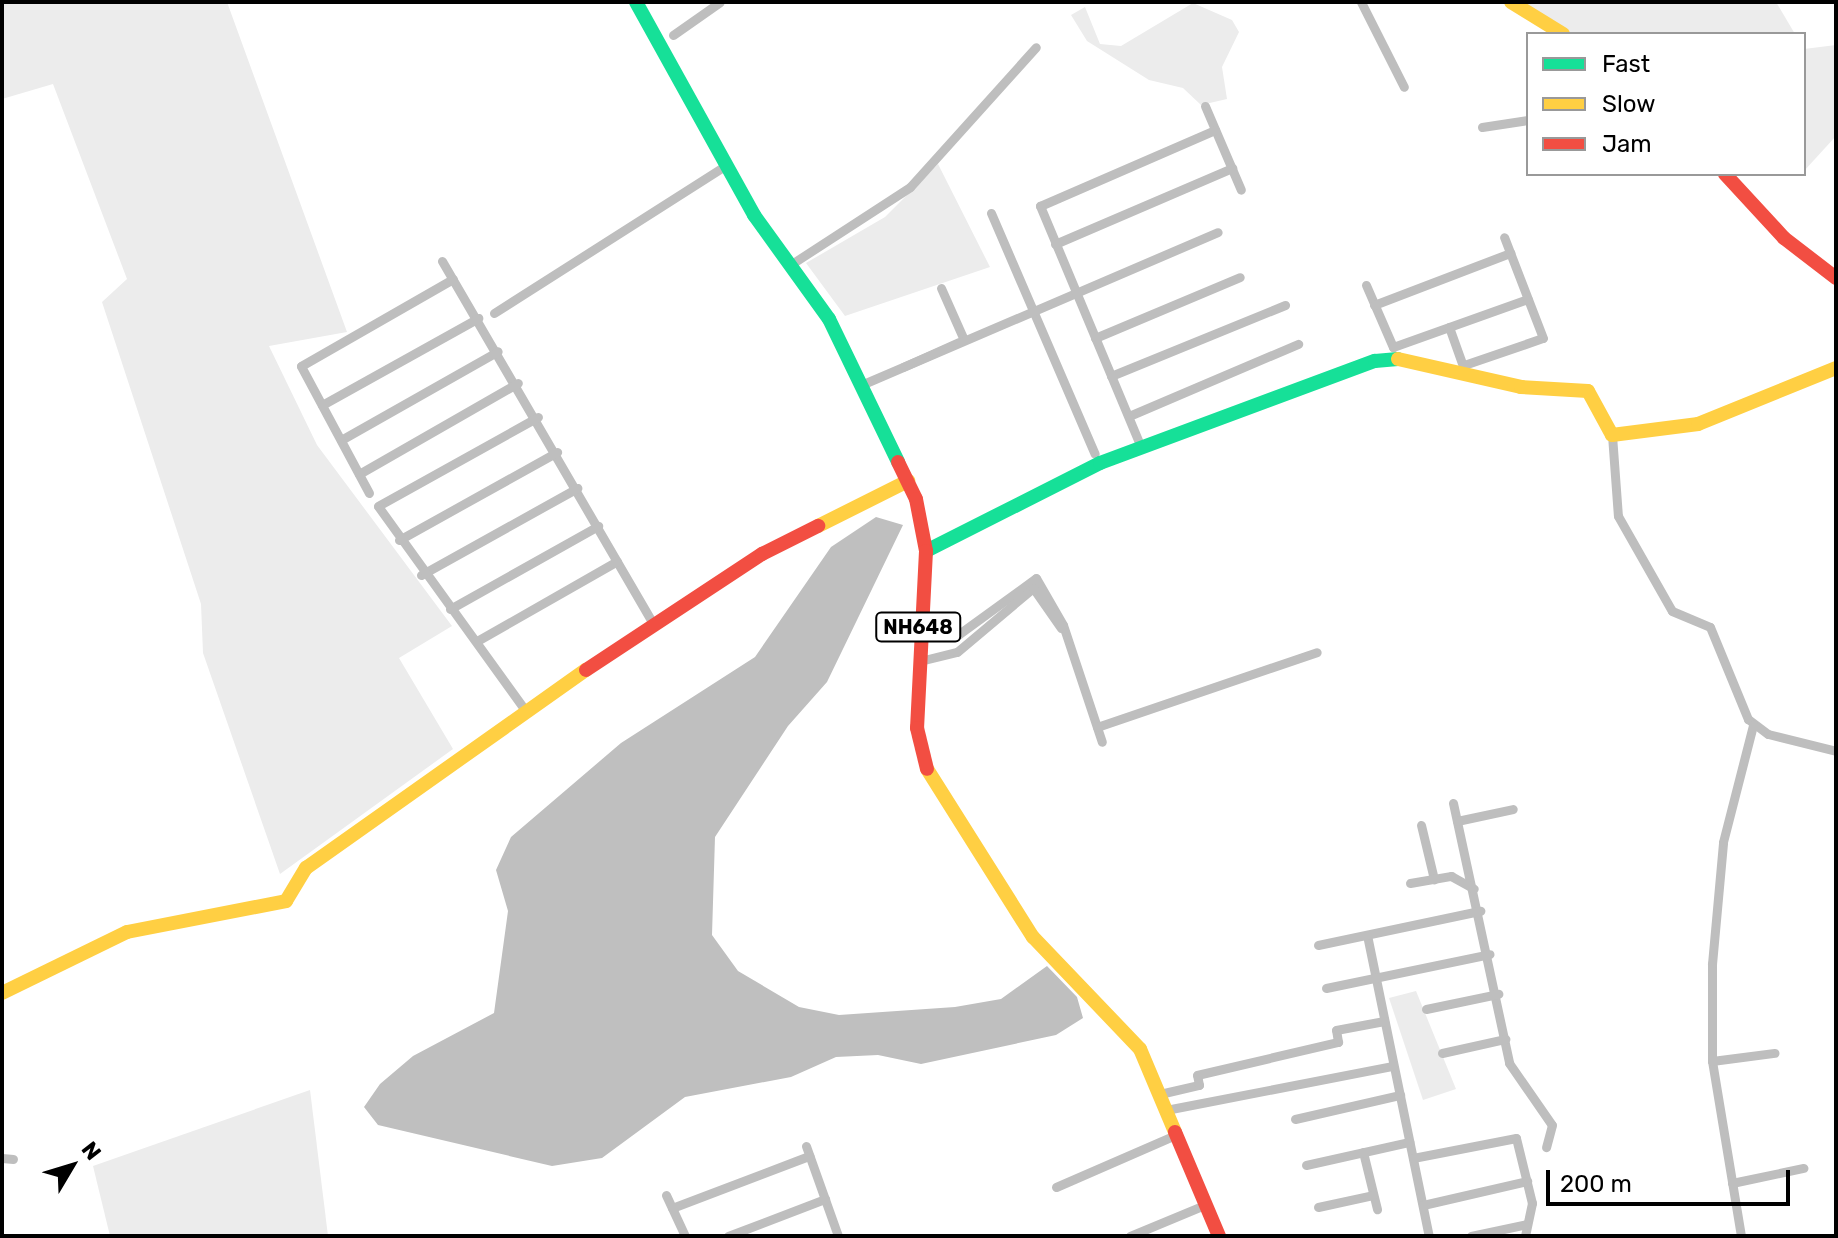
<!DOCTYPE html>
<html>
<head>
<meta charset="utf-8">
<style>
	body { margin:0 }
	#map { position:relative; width:1838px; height:1238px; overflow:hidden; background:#fff; font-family:Rubik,sans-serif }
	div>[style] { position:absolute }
	.green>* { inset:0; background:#ececec }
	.water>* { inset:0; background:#bfbfbf }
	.street>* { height:9px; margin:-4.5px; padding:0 4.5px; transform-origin:4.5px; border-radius:4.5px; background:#bebebe }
	.fast>* { height:14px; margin:-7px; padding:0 7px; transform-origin:7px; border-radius:7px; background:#16e098 }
	.slow>* { height:14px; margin:-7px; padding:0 7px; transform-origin:7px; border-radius:7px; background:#ffcf43 }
	.jam>* { height:14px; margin:-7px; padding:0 7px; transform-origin:7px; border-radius:7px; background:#f24e42 }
	span { translate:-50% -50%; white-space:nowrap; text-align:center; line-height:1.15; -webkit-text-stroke:6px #fff; paint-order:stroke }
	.shield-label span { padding:2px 6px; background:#fff; border:2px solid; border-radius:6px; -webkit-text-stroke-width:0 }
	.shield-label { font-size:20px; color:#000; font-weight:700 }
	.frame { position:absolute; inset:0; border:4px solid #000; pointer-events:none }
	.legend { position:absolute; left:1526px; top:32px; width:280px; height:144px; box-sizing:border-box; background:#fff; border:2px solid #999; margin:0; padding:10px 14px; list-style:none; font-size:24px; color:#000 }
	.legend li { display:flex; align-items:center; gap:16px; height:40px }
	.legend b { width:40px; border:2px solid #999 }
	.north { position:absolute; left:32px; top:1126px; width:80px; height:80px; -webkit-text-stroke:6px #fff; paint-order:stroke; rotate:52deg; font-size:22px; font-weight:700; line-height:32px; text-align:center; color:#000 }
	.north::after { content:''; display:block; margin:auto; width:28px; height:36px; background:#000; clip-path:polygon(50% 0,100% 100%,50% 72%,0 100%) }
	.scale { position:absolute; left:1546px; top:1170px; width:244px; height:36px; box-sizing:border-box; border:4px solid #000; border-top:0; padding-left:10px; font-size:24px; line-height:28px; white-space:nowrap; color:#000; -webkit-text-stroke:6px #fff; paint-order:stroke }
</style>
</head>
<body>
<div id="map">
	<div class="green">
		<i style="clip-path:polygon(2px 2px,227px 2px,347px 332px,269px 346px,317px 445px,452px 626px,399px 658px,453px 749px,280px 874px,203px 653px,201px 604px,102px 302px,127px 279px,53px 84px,2px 99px)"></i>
		<i style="clip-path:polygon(1524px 2px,1776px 2px,1795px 34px,1571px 34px)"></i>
		<i style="clip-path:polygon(1193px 3px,1232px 20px,1239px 32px,1222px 67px,1227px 99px,1201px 105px,1183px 88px,1149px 80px,1087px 41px,1071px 15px,1085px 7px,1100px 44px,1121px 46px)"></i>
		<i style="clip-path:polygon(1836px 45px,1836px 136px,1804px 171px,1804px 49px)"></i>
		<i style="clip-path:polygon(938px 164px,990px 267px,845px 316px,806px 263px,885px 217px)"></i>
		<i style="clip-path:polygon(1416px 991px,1456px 1089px,1423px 1100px,1389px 998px)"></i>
		<i style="clip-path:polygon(310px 1090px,328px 1236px,110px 1236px,93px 1166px)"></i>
	</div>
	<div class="water">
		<i style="clip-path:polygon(876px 517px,903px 525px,827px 682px,788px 726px,715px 837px,712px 935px,738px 971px,799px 1007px,839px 1015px,955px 1007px,1001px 999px,1047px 966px,1077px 997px,1083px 1018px,1056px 1035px,921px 1064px,878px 1055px,836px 1057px,791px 1077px,685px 1097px,602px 1158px,552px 1166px,378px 1125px,364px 1107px,380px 1084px,413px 1056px,494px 1013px,508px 911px,496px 870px,511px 837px,621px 743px,755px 657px,831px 547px)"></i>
	</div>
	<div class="street">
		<i style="left:1361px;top:2px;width:95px;rotate:63.2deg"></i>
		<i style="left:673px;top:35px;width:57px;rotate:-35.1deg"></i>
		<i style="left:1205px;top:106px;width:91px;rotate:66.8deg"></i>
		<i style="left:1482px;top:127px;width:47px;rotate:-8.7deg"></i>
		<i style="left:991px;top:213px;width:262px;rotate:66.7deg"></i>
		<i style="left:1055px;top:244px;width:193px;rotate:-23.2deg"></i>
		<i style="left:442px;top:261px;width:419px;rotate:59.8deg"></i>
		<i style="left:790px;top:265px;width:143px;rotate:-33deg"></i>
		<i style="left:910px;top:187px;width:188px;rotate:-48deg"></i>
		<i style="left:1366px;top:285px;width:68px;rotate:66.5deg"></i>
		<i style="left:1393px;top:347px;width:143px;rotate:-19.6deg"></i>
		<i style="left:941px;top:288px;width:57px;rotate:66.1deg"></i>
		<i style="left:1374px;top:305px;width:146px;rotate:-20.9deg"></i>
		<i style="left:494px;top:313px;width:275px;rotate:-32.5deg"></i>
		<i style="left:1449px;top:327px;width:45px;rotate:70.3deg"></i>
		<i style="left:1095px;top:338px;width:157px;rotate:-22.8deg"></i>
		<i style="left:1464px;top:365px;width:83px;rotate:-18.9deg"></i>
		<i style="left:1543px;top:338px;width:108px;rotate:-111.1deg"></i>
		<i style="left:903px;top:367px;width:61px;rotate:-24.1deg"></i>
		<i style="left:1111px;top:376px;width:188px;rotate:-22.2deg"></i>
		<i style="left:861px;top:385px;width:388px;rotate:-23.2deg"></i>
		<i style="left:322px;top:405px;width:179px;rotate:-29.1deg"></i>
		<i style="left:1129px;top:416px;width:184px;rotate:-23.1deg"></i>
		<i style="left:1612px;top:435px;width:81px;rotate:85.8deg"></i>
		<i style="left:1618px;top:516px;width:109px;rotate:60.4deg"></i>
		<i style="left:1672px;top:611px;width:41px;rotate:22.8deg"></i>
		<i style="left:1710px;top:627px;width:100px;rotate:67.6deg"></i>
		<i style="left:1748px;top:719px;width:25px;rotate:37deg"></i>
		<i style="left:1768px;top:734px;width:70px;rotate:14deg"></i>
		<i style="left:341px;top:440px;width:180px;rotate:-29.5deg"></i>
		<i style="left:1138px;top:440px;width:254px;rotate:-112.7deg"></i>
		<i style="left:1040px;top:206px;width:191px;rotate:-23.5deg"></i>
		<i style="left:359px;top:474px;width:183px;rotate:-29.8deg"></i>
		<i style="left:369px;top:493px;width:144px;rotate:-118.2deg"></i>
		<i style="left:301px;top:366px;width:175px;rotate:-29.8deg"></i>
		<i style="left:399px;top:540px;width:181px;rotate:-29.1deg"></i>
		<i style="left:421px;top:575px;width:179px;rotate:-29.1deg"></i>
		<i style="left:450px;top:609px;width:170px;rotate:-29.3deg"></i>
		<i style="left:921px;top:634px;width:38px"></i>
		<i style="left:959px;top:634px;width:95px;rotate:-36deg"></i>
		<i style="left:1036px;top:578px;width:54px;rotate:60.1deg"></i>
		<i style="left:1063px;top:625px;width:123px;rotate:71.6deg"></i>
		<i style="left:477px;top:641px;width:161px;rotate:-29.7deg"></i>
		<i style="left:920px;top:661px;width:38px;rotate:-14deg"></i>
		<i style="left:957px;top:652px;width:99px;rotate:-40.1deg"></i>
		<i style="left:1033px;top:588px;width:49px;rotate:55deg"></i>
		<i style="left:525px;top:710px;width:251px;rotate:-125.8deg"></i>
		<i style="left:378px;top:506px;width:183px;rotate:-29.1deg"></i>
		<i style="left:1097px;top:727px;width:232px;rotate:-18.8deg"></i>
		<i style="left:1453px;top:803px;width:266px;rotate:77.8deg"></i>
		<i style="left:1509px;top:1063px;width:75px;rotate:55.3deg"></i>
		<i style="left:1552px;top:1125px;width:23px;rotate:105deg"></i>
		<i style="left:1457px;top:821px;width:57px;rotate:-12.1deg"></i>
		<i style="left:1421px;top:825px;width:56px;rotate:76.5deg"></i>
		<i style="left:1410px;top:883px;width:42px;rotate:-9.7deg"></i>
		<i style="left:1451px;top:876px;width:26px;rotate:29deg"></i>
		<i style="left:1367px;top:935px;width:307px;rotate:78.4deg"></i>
		<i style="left:1318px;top:945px;width:166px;rotate:-11.9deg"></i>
		<i style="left:1326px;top:988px;width:167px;rotate:-11.7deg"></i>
		<i style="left:1426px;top:1009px;width:74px;rotate:-11.8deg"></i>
		<i style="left:1442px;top:1053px;width:65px;rotate:-12.5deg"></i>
		<i style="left:1712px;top:1061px;width:63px;rotate:-7.4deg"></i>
		<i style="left:1164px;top:1093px;width:36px;rotate:-13deg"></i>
		<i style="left:1199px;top:1085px;width:10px;rotate:-101deg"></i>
		<i style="left:1197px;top:1075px;width:145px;rotate:-13.2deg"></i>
		<i style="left:1338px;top:1042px;width:12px;rotate:-99deg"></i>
		<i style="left:1336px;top:1030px;width:49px;rotate:-10.6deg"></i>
		<i style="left:1171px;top:1109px;width:226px;rotate:-11deg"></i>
		<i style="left:1295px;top:1119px;width:108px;rotate:-12.9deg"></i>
		<i style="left:806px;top:1146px;width:96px;rotate:70.4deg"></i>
		<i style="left:1363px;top:1152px;width:59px;rotate:76.2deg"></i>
		<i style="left:2px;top:1158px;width:11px;rotate:5deg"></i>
		<i style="left:1413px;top:1158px;width:105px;rotate:-11deg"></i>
		<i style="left:1516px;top:1138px;width:67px;rotate:76.2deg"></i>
		<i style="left:1532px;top:1203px;width:34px;rotate:102deg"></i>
		<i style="left:1306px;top:1165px;width:106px;rotate:-12.6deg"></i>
		<i style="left:1732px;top:1183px;width:73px;rotate:-11.9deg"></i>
		<i style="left:1056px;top:1187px;width:133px;rotate:-23.5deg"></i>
		<i style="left:666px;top:1195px;width:45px;rotate:65.1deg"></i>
		<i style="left:1423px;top:1205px;width:107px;rotate:-13deg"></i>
		<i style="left:1318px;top:1207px;width:56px;rotate:-12.3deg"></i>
		<i style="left:672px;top:1208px;width:147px;rotate:-20.8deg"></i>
		<i style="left:728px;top:1236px;width:104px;rotate:-20.9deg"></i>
		<i style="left:1130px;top:1236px;width:83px;rotate:-22.6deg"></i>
		<i style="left:1471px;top:1236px;width:57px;rotate:-12.1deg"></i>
		<i style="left:1741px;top:1236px;width:177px;rotate:-99.4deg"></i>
		<i style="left:1712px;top:1061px;width:97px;rotate:-90deg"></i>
		<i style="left:1712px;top:964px;width:122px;rotate:-84.8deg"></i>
		<i style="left:1723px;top:842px;width:121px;rotate:-75.6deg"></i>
	</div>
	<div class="fast">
		<i style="left:636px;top:2px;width:244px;rotate:61deg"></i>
		<i style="left:754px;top:215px;width:128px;rotate:54.2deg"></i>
		<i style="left:829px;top:319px;width:159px;rotate:64.2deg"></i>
		<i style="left:926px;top:551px;width:195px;rotate:-26.8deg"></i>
		<i style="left:1100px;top:463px;width:293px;rotate:-20.4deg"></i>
		<i style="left:1375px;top:361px;width:23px;rotate:-5deg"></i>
	</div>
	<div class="slow">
		<i style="left:1511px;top:2px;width:61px;rotate:31.6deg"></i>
		<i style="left:1398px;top:359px;width:126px;rotate:12.8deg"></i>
		<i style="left:1521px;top:387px;width:67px;rotate:3.4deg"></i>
		<i style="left:1588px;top:391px;width:50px;rotate:61.4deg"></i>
		<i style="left:1612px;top:435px;width:87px;rotate:-7.3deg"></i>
		<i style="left:1698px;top:424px;width:149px;rotate:-22.1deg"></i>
		<i style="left:818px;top:526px;width:101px;rotate:-26.6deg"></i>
		<i style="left:927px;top:769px;width:199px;rotate:57.8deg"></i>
		<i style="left:1033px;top:937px;width:155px;rotate:46.3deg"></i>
		<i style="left:1140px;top:1049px;width:90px;rotate:67.1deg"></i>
		<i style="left:2px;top:993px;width:139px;rotate:-26deg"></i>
		<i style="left:127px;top:932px;width:162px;rotate:-11deg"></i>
		<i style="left:286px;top:901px;width:39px;rotate:-59deg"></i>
		<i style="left:306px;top:868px;width:343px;rotate:-35.3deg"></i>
	</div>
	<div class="jam">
		<i style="left:1725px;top:174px;width:87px;rotate:47.3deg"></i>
		<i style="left:1784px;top:238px;width:66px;rotate:37.6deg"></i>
		<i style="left:898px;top:462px;width:41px;rotate:64.1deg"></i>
		<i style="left:916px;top:499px;width:53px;rotate:79.1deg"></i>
		<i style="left:926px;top:551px;width:177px;rotate:92.9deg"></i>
		<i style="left:917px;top:728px;width:42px;rotate:76.3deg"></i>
		<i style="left:586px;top:670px;width:211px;rotate:-33.4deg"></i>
		<i style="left:762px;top:554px;width:63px;rotate:-26.6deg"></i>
		<i style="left:1175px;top:1132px;width:113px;rotate:67.1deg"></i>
	</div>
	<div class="shield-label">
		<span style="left:918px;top:627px">NH648</span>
	</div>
	<div class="frame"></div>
	<ul class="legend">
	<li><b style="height:10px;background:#16e098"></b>Fast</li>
	<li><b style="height:10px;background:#ffcf43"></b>Slow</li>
	<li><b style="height:10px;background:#f24e42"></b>Jam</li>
	</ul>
	<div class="north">N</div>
	<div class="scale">200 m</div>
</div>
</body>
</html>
